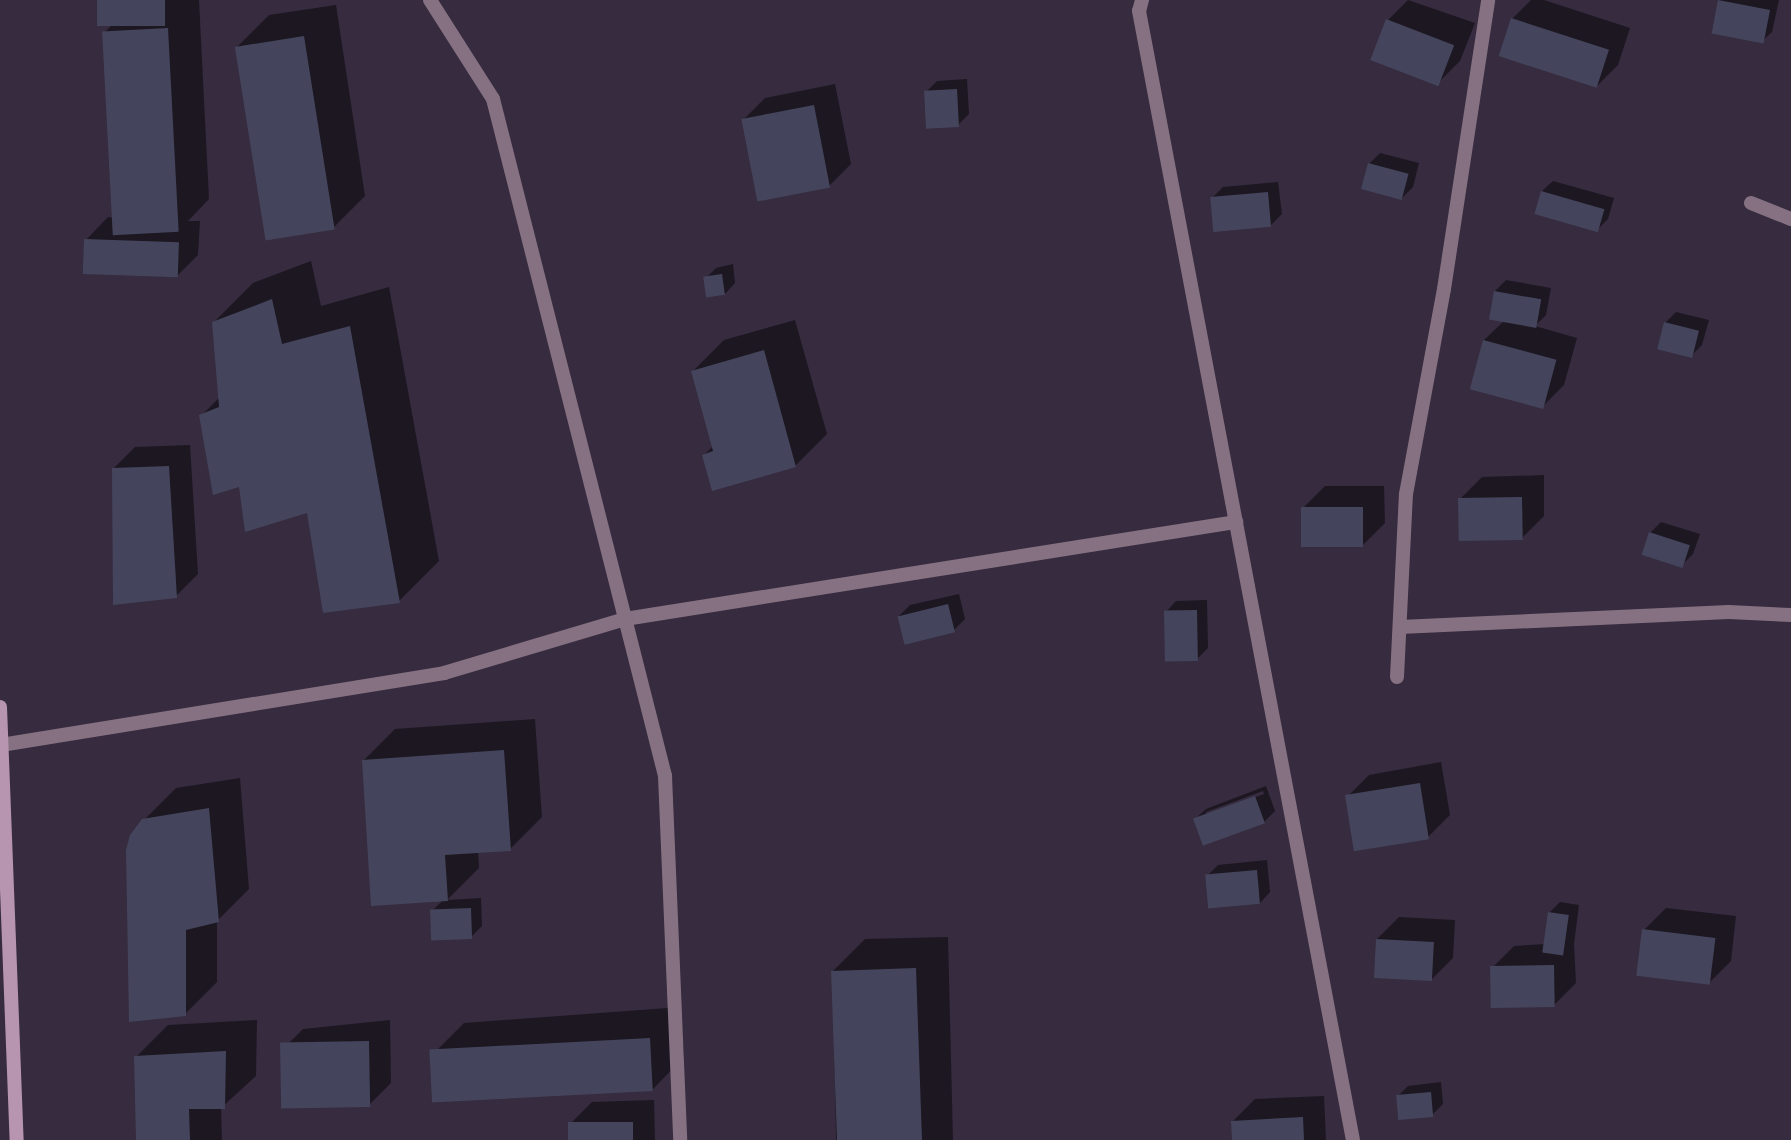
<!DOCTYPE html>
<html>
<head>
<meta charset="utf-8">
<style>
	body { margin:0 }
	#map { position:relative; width:1791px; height:1140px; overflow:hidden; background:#362b3f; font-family:Commissioner,sans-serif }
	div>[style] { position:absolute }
	.shadow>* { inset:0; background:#0007 }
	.building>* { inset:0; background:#44455c; transform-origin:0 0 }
	.street>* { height:14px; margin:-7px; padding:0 7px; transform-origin:7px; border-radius:7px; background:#867182 }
	.secondary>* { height:14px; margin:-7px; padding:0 7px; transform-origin:7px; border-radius:7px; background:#b795b0 }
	span { translate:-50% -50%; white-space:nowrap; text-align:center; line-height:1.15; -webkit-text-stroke:7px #1b161f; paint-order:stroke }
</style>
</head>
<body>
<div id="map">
	<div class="shadow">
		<i style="clip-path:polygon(98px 0,199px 0,209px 199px,188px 221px,200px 221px,198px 255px,176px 277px,86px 240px,108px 217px,114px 218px,104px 33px,113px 24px)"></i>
		<i style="clip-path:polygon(1408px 0,1475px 23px,1460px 61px,1438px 83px,1388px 20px)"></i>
		<i style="clip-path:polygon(1531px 0,1544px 0,1630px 28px,1618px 65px,1596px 87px,1512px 19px)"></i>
		<i style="clip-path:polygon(1719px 0,1779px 0,1772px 32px,1761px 42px,1712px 31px)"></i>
		<i style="clip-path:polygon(336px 5px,365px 196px,333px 228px,237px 47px,269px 15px)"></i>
		<i style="clip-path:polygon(967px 79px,969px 114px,958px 125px,926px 92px,937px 81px)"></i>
		<i style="clip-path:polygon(835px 84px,851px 164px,829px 186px,743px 120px,765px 98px)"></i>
		<i style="clip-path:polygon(1380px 153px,1419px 163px,1413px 187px,1402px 198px,1369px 164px)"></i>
		<i style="clip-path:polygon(1553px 181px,1614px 198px,1608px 219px,1597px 230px,1542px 191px)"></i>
		<i style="clip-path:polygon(1278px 182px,1282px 214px,1271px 225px,1212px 198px,1223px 187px)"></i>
		<i style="clip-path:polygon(311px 261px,321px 306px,389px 287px,439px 561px,399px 601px,309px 510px,241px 484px,201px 416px,220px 397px,213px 323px,253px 283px)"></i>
		<i style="clip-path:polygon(733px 264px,735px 283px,725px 294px,705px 279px,716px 268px)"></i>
		<i style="clip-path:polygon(1506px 280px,1551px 288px,1546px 315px,1535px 326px,1577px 338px,1564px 385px,1542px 407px,1484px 340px,1505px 320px,1495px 291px)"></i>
		<i style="clip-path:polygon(1676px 312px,1709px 320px,1702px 345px,1691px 356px,1665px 323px)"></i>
		<i style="clip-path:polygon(795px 320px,827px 434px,795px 466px,704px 455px,713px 446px,693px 371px,724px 340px)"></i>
		<i style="clip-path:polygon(190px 445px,198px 574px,176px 596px,113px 469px,135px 447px)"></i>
		<i style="clip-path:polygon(1544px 475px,1544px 516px,1522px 538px,1460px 499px,1482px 477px)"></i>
		<i style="clip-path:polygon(1325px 486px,1384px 486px,1385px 523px,1363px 545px,1303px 508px)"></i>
		<i style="clip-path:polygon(1661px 522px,1700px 534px,1693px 554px,1682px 565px,1650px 533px)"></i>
		<i style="clip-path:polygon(959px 594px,965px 619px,954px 630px,899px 616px,910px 605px)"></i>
		<i style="clip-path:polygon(1207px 600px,1208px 648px,1197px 659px,1166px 612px,1176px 601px)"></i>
		<i style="clip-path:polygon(535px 719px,542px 817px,510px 849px,478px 851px,479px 868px,447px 900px,481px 898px,482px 926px,471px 937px,432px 911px,443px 900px,364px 760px,395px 729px)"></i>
		<i style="clip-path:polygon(1441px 762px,1450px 815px,1428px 837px,1347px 797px,1369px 775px)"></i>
		<i style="clip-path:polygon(240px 778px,249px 889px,217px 921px,217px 982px,185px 1014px,144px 820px,176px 788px)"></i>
		<i style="clip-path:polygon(evenodd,1266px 786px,1275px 811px,1264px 822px,1195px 819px,1206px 809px,1266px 786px,1263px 791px,1264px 794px,1206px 816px,1206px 812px,1263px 791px)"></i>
		<i style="clip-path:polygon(1267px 860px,1270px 892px,1260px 903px,1207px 876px,1218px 865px)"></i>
		<i style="clip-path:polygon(1560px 902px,1579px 905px,1574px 944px,1576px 983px,1554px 1005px,1492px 968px,1514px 946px,1545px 944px,1549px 913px)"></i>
		<i style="clip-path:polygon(1666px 908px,1736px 916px,1731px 961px,1709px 983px,1644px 930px)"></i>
		<i style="clip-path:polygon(1399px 917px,1455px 920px,1453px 958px,1431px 980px,1377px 939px)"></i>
		<i style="clip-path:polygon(948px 937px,953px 1140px,836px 1140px,833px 971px,865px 939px)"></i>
		<i style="clip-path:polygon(681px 1007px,684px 1057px,653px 1089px,432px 1055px,464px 1023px)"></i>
		<i style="clip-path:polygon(257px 1020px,256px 1076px,221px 1108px,222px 1140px,137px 1140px,136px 1057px,168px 1025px)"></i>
		<i style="clip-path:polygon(390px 1020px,391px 1083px,369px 1105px,281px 1051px,303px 1029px)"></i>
		<i style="clip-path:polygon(1441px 1082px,1443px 1104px,1432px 1115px,1397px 1097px,1408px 1086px)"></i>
		<i style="clip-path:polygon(1324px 1096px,1326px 1140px,1234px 1140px,1233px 1121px,1255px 1099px)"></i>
		<i style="clip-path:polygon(654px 1100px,655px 1140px,570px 1140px,570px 1124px,592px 1102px)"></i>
	</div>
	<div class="building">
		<i style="left:97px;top:0;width:68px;height:26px"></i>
		<i style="left:1718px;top:0;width:53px;height:34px;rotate:11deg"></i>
		<i style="left:1511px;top:18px;width:103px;height:40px;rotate:18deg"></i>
		<i style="left:1386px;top:19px;width:73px;height:44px;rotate:21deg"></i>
		<i style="left:168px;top:28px;width:204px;height:66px;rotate:87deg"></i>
		<i style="left:304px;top:36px;width:196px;height:70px;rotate:81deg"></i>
		<i style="left:957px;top:89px;width:38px;height:33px;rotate:87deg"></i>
		<i style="left:814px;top:105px;width:84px;height:74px;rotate:79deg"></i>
		<i style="left:1368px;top:163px;width:42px;height:27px;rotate:15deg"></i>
		<i style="left:1541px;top:191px;width:66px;height:24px;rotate:16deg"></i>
		<i style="left:1268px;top:192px;width:35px;height:58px;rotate:85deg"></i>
		<i style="left:84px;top:239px;width:95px;height:35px;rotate:2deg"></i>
		<i style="left:722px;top:274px;width:21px;height:19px;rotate:82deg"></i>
		<i style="left:1494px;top:291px;width:48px;height:29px;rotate:10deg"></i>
		<i style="clip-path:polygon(272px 299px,282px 344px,350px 326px,400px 603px,323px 613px,307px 513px,245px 532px,239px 487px,213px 495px,199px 415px,219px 407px,212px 322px)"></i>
		<i style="left:1664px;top:322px;width:36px;height:28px;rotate:14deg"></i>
		<i style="left:1483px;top:340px;width:76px;height:51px;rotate:15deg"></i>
		<i style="clip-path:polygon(764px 350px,796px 467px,712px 491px,702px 455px,713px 451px,691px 371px)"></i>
		<i style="clip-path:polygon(169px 466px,177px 598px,113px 605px,112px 468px)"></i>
		<i style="left:1522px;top:497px;width:43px;height:64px;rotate:89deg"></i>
		<i style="left:1301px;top:507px;width:62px;height:40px"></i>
		<i style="left:1649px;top:532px;width:43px;height:24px;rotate:18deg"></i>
		<i style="left:948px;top:604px;width:29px;height:52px;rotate:76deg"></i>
		<i style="left:1197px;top:610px;width:51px;height:33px;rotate:89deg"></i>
		<i style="clip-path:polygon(504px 750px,511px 851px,445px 855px,448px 901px,371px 906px,362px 760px)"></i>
		<i style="left:1420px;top:783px;width:57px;height:76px;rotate:81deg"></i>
		<i style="left:1255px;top:796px;width:29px;height:66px;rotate:70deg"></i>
		<i style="clip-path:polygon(209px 808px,219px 922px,186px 930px,186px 1016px,129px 1022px,126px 850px,130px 835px,142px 819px)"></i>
		<i style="left:1257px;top:870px;width:34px;height:52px;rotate:85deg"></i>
		<i style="left:471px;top:908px;width:31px;height:41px;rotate:88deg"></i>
		<i style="left:1548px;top:912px;width:21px;height:41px;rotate:8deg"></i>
		<i style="left:1642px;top:929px;width:74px;height:47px;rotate:7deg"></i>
		<i style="left:1376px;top:939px;width:58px;height:39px;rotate:3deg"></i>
		<i style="left:1554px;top:965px;width:42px;height:64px;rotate:89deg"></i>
		<i style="left:916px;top:968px;width:172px;height:85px;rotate:88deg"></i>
		<i style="left:650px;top:1038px;width:53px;height:221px;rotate:87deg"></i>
		<i style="left:369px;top:1041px;width:66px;height:89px;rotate:89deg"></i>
		<i style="clip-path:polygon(226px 1051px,225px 1109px,189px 1109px,190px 1140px,136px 1140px,134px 1056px)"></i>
		<i style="left:1431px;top:1092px;width:25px;height:35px;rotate:85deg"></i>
		<i style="clip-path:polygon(1303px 1117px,1304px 1140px,1232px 1140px,1231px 1121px)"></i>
		<i style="left:633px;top:1122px;width:18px;height:65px;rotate:90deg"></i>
	</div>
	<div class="street">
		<i style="left:430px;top:0;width:117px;rotate:57.5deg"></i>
		<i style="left:493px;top:99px;width:699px;rotate:75.74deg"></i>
		<i style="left:665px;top:776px;width:364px;rotate:87.6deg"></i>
		<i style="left:1142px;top:0;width:11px;rotate:105deg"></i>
		<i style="left:1139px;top:11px;width:1149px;rotate:79.27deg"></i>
		<i style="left:1751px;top:203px;width:43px;rotate:21.8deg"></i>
		<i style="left:1400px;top:627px;width:329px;rotate:-2.6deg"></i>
		<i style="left:1729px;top:612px;width:62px;rotate:2.8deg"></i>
		<i style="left:1397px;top:677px;width:183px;rotate:-87.2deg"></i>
		<i style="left:1406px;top:494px;width:208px;rotate:-79.5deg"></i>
		<i style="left:1444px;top:289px;width:292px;rotate:-81.3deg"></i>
		<i style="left:1px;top:745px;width:449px;rotate:-9.2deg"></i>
		<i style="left:444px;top:673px;width:189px;rotate:-16.6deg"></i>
		<i style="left:625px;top:619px;width:619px;rotate:-9.02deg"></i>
	</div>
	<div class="secondary">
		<i style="left:0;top:707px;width:433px;rotate:87.8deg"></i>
	</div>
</div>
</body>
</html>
